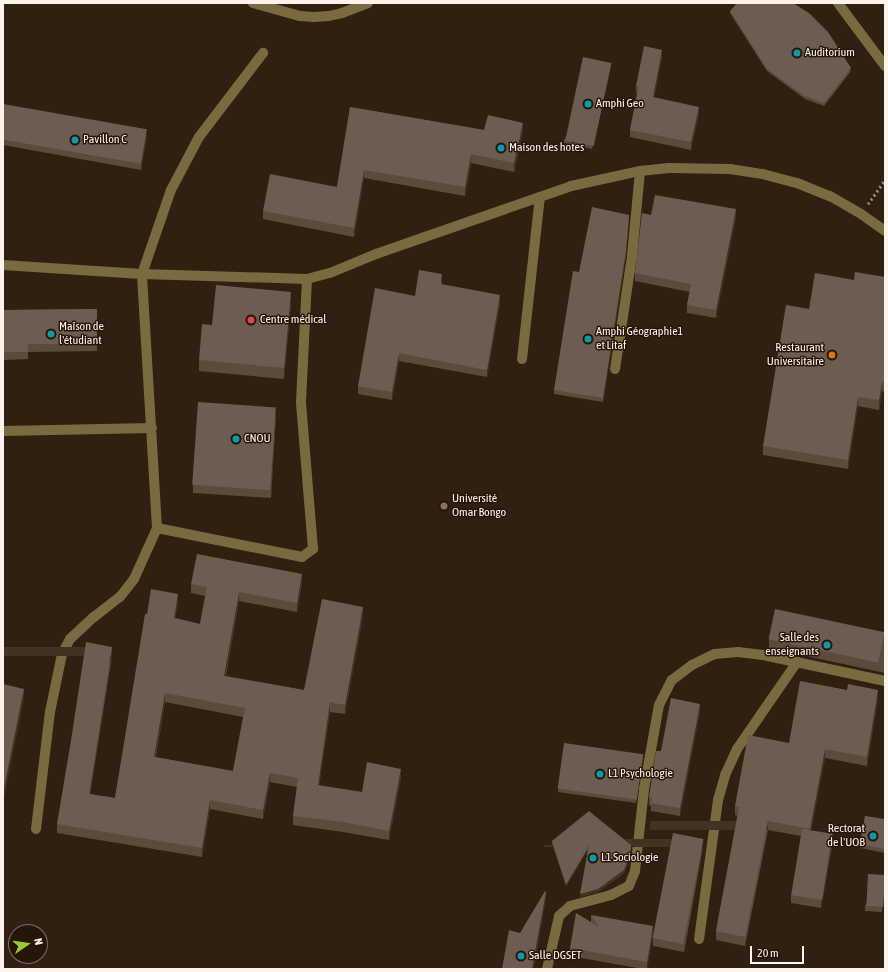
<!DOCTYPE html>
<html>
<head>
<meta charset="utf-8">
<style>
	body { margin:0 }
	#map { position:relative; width:888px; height:972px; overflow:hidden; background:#2f2012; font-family:"Asap Condensed",sans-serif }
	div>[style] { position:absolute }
	.path>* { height:2.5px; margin-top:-1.25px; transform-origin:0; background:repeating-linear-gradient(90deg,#96897d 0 2px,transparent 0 5px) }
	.service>* { height:10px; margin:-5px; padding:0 5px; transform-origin:5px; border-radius:5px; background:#786b3f }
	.minor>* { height:10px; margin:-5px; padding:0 5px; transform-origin:5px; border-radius:5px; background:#786b3f }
	.wall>* { inset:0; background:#5b4b3d }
	.shaded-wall>* { inset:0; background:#423224; transform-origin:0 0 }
	.building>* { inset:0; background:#6d5d50; transform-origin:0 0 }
	.dots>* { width:11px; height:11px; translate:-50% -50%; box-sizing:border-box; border:2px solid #251609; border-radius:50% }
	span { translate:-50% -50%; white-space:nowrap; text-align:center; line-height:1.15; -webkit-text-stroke:3px #251609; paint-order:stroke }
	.poi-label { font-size:12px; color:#fef3ea }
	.left { translate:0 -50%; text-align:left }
	.right { translate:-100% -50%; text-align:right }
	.frame { position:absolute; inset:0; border:4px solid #fef3ea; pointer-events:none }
	.north { position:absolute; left:8px; top:924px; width:40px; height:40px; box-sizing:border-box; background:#251609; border:1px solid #7c6e63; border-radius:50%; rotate:77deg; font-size:11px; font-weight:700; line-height:16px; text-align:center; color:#fef3ea }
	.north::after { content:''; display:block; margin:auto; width:14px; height:18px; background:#9cca32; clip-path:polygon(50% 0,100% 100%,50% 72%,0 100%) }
	.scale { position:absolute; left:750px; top:946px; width:54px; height:18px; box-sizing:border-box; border:2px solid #fef3ea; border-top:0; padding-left:5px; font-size:12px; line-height:14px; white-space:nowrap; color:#fef3ea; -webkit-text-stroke:3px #251609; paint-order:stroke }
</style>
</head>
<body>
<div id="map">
	<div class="path">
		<i style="left:868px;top:204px;width:29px;rotate:-55deg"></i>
	</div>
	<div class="service">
		<i style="left:838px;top:3px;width:79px;rotate:53.3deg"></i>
		<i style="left:3px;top:265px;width:139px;rotate:3.7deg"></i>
		<i style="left:142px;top:274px;width:89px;rotate:-71deg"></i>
		<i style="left:171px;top:190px;width:60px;rotate:-62.2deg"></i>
		<i style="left:199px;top:137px;width:106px;rotate:-52.7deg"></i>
		<i style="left:522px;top:359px;width:163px;rotate:-83.7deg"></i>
		<i style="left:615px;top:369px;width:114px;rotate:-81.4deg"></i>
		<i style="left:632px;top:256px;width:85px;rotate:-84.6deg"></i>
		<i style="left:3px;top:431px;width:149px;rotate:-1.2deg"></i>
		<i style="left:157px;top:528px;width:148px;rotate:11.3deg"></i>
		<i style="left:302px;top:557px;width:14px;rotate:-36deg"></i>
		<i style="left:313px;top:549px;width:147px;rotate:-94.7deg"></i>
		<i style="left:301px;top:402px;width:123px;rotate:-87.2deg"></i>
		<i style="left:36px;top:829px;width:118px;rotate:-83.2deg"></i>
		<i style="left:50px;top:712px;width:59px;rotate:-78.3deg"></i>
		<i style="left:62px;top:654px;width:17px;rotate:-62deg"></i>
		<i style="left:70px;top:639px;width:33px;rotate:-43deg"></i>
		<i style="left:94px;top:617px;width:33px;rotate:-38deg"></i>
		<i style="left:120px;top:597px;width:23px;rotate:-52deg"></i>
		<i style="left:134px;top:579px;width:56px;rotate:-65.7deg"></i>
		<i style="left:157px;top:528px;width:254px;rotate:-93.4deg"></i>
		<i style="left:142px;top:274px;width:165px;rotate:1.7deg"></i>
		<i style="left:307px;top:279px;width:24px;rotate:-15deg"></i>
		<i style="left:330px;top:273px;width:50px;rotate:-22.4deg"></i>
		<i style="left:376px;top:254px;width:207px;rotate:-19.2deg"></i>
		<i style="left:571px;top:186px;width:71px;rotate:-12.3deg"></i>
		<i style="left:640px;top:171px;width:29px;rotate:-6deg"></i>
		<i style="left:669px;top:168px;width:61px;rotate:0.9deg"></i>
		<i style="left:730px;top:169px;width:33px;rotate:9deg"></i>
		<i style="left:763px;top:174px;width:35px;rotate:15deg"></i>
		<i style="left:797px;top:183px;width:35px;rotate:22deg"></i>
		<i style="left:830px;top:196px;width:36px;rotate:30deg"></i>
		<i style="left:861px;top:214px;width:29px;rotate:35deg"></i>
		<i style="left:699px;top:939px;width:140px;rotate:-82.2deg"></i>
		<i style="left:718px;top:800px;width:26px;rotate:-74deg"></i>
		<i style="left:725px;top:775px;width:29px;rotate:-65deg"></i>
		<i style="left:737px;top:749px;width:106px;rotate:-55.4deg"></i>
		<i style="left:547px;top:969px;width:54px;rotate:-77.2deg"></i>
		<i style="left:559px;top:916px;width:15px;rotate:-42deg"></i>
		<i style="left:570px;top:906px;width:42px;rotate:-15deg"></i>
		<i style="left:611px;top:895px;width:20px;rotate:-27deg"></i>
		<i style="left:629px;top:886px;width:16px;rotate:-68deg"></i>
		<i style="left:635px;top:871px;width:82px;rotate:-83.7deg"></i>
		<i style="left:644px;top:789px;width:85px;rotate:-79.9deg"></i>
		<i style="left:659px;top:705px;width:28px;rotate:-63deg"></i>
		<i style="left:672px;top:680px;width:25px;rotate:-37deg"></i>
		<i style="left:692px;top:665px;width:25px;rotate:-26deg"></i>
		<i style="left:715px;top:654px;width:23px;rotate:-5deg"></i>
		<i style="left:738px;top:652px;width:25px;rotate:7deg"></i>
		<i style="left:763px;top:655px;width:125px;rotate:12deg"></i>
	</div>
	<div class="minor">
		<i style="left:253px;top:3px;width:49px;rotate:15.5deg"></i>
		<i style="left:300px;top:16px;width:14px;rotate:4deg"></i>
		<i style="left:314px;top:17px;width:15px;rotate:-4deg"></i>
		<i style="left:329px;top:16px;width:13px;rotate:-13deg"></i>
		<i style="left:342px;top:13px;width:28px;rotate:-21deg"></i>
	</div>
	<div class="wall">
		<i style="clip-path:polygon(730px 11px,851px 71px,824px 106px,805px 99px,767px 71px,730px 13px)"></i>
		<i style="clip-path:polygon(662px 57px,654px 98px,699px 114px,691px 150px,630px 137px,630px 130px,637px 93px,636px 93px,636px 86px)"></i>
		<i style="clip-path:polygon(611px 66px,592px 149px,564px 143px,564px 140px)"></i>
		<i style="clip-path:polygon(3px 104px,147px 135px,141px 170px,3px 145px)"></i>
		<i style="clip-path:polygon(350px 107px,484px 130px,523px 131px,514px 172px,471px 163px,465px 196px,364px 178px,354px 237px,263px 219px,263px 211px,337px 187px)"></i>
		<i style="clip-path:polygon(651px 215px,736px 217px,716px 318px,687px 313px,687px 305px,690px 292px,635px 281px,635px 273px)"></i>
		<i style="clip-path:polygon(629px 218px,626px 255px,603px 402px,554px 394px,554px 390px,579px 272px)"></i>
		<i style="clip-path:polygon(885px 277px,885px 392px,882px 391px,879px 410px,858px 406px,848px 469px,763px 455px,763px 446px,809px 309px,854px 280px)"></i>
		<i style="clip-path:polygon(442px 282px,442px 285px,500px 303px,487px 377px,399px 361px,392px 400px,358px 394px,358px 386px,415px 296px)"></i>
		<i style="clip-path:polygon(291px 303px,284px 379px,199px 371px,199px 360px,212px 325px)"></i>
		<i style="clip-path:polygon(97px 309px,97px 351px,28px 352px,28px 359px,4px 360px,4px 310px)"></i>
		<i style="clip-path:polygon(276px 415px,271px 498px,193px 493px,193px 485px)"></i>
		<i style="clip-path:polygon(evenodd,302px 583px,297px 612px,239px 601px,226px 676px,304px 690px,363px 616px,345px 714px,330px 712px,319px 786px,362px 792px,401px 778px,389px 840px,343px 832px,293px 825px,293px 816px,297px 787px,270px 782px,263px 819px,210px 809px,202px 857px,57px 833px,57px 824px,112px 656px,90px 794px,115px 798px,147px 614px,178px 603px,175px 618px,200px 624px,205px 596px,191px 593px,191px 584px,302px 583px,165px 702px,243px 717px,233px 771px,156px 757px,165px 702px)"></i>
		<i style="clip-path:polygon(885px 632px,885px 673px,769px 648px,769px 639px)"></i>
		<i style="clip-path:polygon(878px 699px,867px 766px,825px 758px,811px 830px,833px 842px,821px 908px,791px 903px,791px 895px,801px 836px,768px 830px,745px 946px,716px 940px,716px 931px,738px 816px,735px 815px,735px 806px,789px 743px)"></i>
		<i style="clip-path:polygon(700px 711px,680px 816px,651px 811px,651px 806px,649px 805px,649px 797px,661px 751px)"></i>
		<i style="clip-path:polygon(643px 757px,636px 803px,558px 792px,558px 789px)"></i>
		<i style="clip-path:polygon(885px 819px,885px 853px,860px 848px,860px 844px)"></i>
		<i style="clip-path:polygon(552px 841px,631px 848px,630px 857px,624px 873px,598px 892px,580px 897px,588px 849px,566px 886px,552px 843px)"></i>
		<i style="clip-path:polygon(703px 847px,684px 952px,653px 946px,653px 938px)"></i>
		<i style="clip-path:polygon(885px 875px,882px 912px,865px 911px,865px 906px)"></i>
		<i style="clip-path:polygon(591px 915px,653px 934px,647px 969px,643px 969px,570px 956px,570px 948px,591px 922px)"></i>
	</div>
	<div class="shaded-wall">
		<i style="clip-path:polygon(662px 50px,662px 57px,653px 105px,653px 97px)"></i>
		<i style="clip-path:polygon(611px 63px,611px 66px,592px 149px,592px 147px)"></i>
		<i style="left:851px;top:68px;width:3px;height:44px;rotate:90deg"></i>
		<i style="clip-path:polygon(699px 107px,699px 114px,691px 150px,691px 142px)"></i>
		<i style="clip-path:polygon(523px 123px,523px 131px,514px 172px,514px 163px)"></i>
		<i style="clip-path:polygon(147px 130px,147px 135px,141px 170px,141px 164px)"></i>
		<i style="clip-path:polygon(471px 154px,471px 163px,465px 196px,465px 187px)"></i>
		<i style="clip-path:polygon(364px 170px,364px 178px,354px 237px,354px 228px)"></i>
		<i style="clip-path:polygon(736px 209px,736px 217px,716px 318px,716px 310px)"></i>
		<i style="clip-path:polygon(629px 215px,626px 255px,603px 402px,603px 398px)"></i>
		<i style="clip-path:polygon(291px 292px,291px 303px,284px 379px,284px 368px)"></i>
		<i style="clip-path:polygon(500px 295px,500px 303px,487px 377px,487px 370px)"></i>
		<i style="clip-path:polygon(399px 353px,399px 361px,392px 400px,392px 392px)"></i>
		<i style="clip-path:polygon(882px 382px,882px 391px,879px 410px,879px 400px)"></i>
		<i style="clip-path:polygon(858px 397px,858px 406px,848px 469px,848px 460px)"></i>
		<i style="clip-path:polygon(276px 407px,276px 415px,271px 498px,271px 490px)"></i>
		<i style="clip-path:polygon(302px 574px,302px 583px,297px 612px,297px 603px)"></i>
		<i style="clip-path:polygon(239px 592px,239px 601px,224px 685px,224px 676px)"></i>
		<i style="clip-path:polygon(178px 594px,178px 603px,174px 627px,174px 618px)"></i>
		<i style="clip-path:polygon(363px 607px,363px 616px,345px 714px,345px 705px)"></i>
		<i style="left:112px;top:647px;width:9px;height:149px;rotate:90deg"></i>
		<i style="clip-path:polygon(24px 689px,24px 699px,3px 803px,3px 793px)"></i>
		<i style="clip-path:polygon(878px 690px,878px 699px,867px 766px,867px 757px)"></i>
		<i style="clip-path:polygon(165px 693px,165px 702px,154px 766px,154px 757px)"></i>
		<i style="clip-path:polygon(330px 702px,330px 712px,318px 795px,318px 785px)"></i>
		<i style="clip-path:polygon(700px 704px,700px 711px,680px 816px,680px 808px)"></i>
		<i style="clip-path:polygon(825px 749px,825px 758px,810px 838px,810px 829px)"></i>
		<i style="clip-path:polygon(643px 754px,643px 757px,636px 803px,636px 801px)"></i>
		<i style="clip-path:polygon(401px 769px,401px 778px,389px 840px,389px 831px)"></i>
		<i style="clip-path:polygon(270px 773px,270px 782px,263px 819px,263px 810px)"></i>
		<i style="clip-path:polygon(210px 800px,210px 809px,202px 857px,202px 848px)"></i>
		<i style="left:768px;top:821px;width:9px;height:118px;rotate:90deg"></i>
		<i style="clip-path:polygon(833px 834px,833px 842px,821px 908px,821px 900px)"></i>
		<i style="left:703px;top:839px;width:8px;height:107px;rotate:90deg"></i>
		<i style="left:589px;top:845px;width:2px;height:45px;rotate:90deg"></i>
		<i style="clip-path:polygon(631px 848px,630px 857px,624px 873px,598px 892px,580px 897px,580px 894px)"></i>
		<i style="clip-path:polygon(546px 892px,546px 899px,534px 969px,532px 969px)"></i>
		<i style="clip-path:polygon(653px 926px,653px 934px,647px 969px,647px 962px)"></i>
	</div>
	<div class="building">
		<i style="clip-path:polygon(737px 3px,793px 3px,809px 13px,828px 32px,851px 68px,824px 103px,805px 96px,767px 69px,730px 11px)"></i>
		<i style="clip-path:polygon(644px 46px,662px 50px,653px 97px,699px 107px,691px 142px,630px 130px,639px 86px,636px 86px)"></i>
		<i style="left:583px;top:57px;width:29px;height:85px;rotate:12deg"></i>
		<i style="left:3px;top:104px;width:146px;height:35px;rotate:10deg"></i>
		<i style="clip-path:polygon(350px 107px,484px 130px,488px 115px,523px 123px,514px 163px,471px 154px,465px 187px,364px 170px,354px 228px,263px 211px,270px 174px,337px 187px)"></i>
		<i style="clip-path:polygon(655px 195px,736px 209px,716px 310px,687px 305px,691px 284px,635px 273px,642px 213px,651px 215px)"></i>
		<i style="clip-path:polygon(592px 207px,629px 215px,626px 251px,603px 398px,554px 390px,573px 271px,579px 272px)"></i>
		<i style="clip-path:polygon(419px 270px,442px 274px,441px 284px,500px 295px,487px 370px,399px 353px,392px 392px,358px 386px,375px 288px,415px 296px)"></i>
		<i style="clip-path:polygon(855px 272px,885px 277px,885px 382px,882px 382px,879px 400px,858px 397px,848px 460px,763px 446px,786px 305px,809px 309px,815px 273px,854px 280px)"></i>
		<i style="clip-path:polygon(216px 285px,291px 292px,284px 368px,199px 360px,202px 324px,212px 325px)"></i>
		<i style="clip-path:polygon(97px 309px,97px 344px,28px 344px,28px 352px,4px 352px,4px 310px)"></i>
		<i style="left:198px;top:402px;width:78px;height:83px;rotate:4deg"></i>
		<i style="clip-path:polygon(evenodd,197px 554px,302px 574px,297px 603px,239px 592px,224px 676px,304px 690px,322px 599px,363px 607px,345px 705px,330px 702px,318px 785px,362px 792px,367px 762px,401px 769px,389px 831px,343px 822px,293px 816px,298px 778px,270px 773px,263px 810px,210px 800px,202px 848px,57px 824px,72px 734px,86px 642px,112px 647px,89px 794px,115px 798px,145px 614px,147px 614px,151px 589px,178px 594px,174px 618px,200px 624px,207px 587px,191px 584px,197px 554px,165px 693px,245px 708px,233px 771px,154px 757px,165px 693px)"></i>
		<i style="left:775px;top:609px;width:112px;height:31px;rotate:12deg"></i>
		<i style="clip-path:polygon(800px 681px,847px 690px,848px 684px,878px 690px,867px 757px,825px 749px,810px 829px,768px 821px,745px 937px,716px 931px,739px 807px,735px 806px,748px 735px,789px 743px)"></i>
		<i style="clip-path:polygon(3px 684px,24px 689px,3px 793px)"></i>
		<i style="clip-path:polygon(671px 698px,700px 704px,680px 808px,651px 803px,652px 798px,649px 797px,656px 751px,661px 751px)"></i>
		<i style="left:564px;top:743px;width:80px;height:46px;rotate:8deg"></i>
		<i style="clip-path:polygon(589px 811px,631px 845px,630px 854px,624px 870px,598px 889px,580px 894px,589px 845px,566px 884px,552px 841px)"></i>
		<i style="clip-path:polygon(865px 816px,885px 819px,885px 849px,860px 844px)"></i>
		<i style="left:802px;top:829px;width:31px;height:67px;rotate:9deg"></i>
		<i style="left:673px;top:833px;width:31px;height:107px;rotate:11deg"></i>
		<i style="left:868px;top:874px;width:17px;height:32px;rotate:3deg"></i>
		<i style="clip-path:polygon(545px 891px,546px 892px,532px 969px,502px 969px,509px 930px,520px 933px)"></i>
		<i style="clip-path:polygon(576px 913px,599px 927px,591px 915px,653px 926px,647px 962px,570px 948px)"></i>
	</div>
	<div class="dots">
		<i style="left:797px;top:53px;background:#0f9aa8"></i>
		<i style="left:588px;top:104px;background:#0f9aa8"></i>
		<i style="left:75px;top:140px;background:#0f9aa8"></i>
		<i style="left:501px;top:148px;background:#0f9aa8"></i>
		<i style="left:251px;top:320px;background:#e0444e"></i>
		<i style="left:51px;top:334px;background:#0f9aa8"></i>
		<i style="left:588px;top:339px;background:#0f9aa8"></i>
		<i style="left:832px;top:355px;background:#e8710a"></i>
		<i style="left:236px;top:439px;background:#0f9aa8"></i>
		<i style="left:444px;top:506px;background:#8d6e63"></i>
		<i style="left:827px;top:645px;background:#0f9aa8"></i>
		<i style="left:600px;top:774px;background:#0f9aa8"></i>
		<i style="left:873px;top:836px;background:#0f9aa8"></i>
		<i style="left:593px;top:858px;background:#0f9aa8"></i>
		<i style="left:521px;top:956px;background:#0f9aa8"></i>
	</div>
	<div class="poi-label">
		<span class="left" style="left:805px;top:53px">Auditorium</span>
		<span class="left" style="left:596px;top:104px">Amphi Geo</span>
		<span class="left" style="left:83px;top:140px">Pavillon C</span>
		<span class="left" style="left:509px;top:148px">Maison des hotes</span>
		<span class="left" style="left:260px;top:320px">Centre médical</span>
		<span class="left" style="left:59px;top:334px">Maîson de<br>l'étudiant</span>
		<span class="left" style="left:596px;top:339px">Amphi Géographie1<br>et Litaf</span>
		<span class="right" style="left:824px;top:355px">Restaurant<br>Universitaire</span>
		<span class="left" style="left:244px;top:439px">CNOU</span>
		<span class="left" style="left:452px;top:506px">Université<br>Omar Bongo</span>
		<span class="right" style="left:819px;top:645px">Salle des<br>enseignants</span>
		<span class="left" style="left:608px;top:774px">L1 Psychologie</span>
		<span class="right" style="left:865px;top:836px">Rectorat<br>de l'UOB</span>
		<span class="left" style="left:601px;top:858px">L1 Sociologie</span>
		<span class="left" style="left:529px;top:956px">Salle DGSET</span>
	</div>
	<div class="frame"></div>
	<div class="north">N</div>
	<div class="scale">20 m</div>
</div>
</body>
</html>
